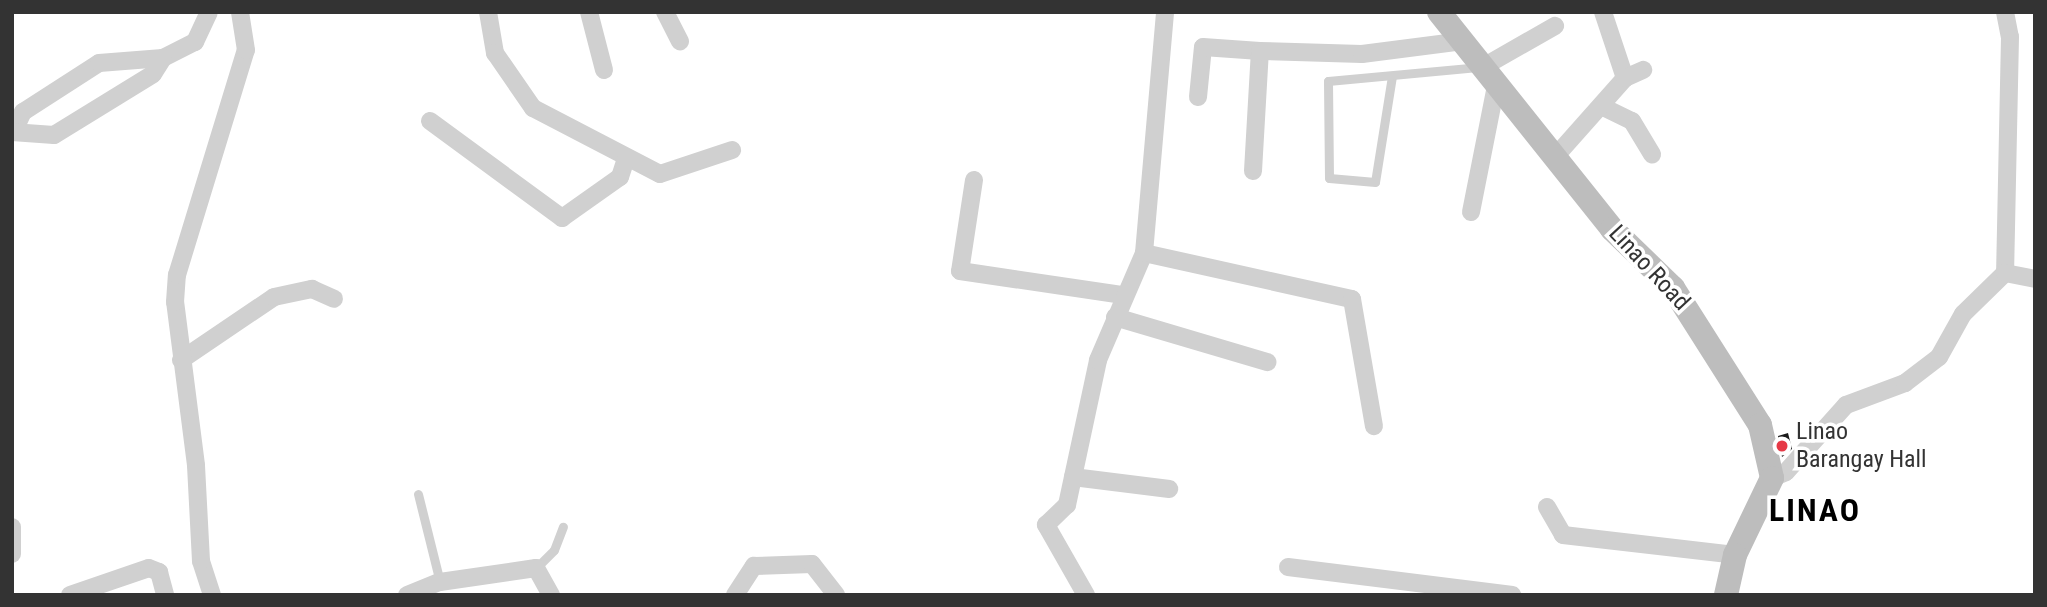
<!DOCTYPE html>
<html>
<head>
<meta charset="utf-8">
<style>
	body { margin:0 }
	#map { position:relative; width:2047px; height:607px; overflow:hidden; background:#fff; font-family:"Roboto Condensed",sans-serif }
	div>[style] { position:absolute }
	.building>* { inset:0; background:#1a1a1a }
	.lane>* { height:9px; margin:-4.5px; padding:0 4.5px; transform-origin:4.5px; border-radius:4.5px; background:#d0d0d0 }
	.street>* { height:18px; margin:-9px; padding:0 9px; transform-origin:9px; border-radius:9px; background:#d0d0d0 }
	.secondary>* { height:24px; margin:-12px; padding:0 12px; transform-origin:12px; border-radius:12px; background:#bdbdbd }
	.dots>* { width:19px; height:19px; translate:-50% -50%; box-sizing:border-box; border:4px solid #fff; border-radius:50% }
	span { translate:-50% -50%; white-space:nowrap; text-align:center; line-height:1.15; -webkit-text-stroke:7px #fff; paint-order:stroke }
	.street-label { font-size:24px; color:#333 }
	.poi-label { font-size:24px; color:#333 }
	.left { translate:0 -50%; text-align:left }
	.district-label { font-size:32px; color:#000; font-weight:700; letter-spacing:2px }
	.frame { position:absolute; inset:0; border:14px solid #333; pointer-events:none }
</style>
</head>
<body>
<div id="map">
	<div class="building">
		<i style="clip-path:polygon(1788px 433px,1792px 449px,1782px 457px,1778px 436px)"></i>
	</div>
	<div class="lane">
		<i style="left:1392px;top:76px;width:107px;rotate:99.1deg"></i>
		<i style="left:1375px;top:182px;width:46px;rotate:-175deg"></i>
		<i style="left:1329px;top:178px;width:97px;rotate:-90.6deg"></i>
		<i style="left:1328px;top:81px;width:153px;rotate:-5.3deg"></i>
		<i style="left:418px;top:494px;width:91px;rotate:76deg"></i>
		<i style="left:536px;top:568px;width:25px;rotate:-45deg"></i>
		<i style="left:554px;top:550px;width:25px;rotate:-69deg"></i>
	</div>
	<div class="street">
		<i style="left:488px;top:12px;width:42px;rotate:80.3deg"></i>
		<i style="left:495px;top:53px;width:67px;rotate:55.4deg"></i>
		<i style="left:533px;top:108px;width:143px;rotate:27.5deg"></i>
		<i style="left:660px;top:174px;width:76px;rotate:-18.4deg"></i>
		<i style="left:589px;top:12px;width:60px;rotate:75.5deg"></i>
		<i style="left:665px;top:12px;width:33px;rotate:63deg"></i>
		<i style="left:1603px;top:12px;width:70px;rotate:71.6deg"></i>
		<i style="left:2005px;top:12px;width:25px;rotate:79deg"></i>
		<i style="left:2010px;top:37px;width:236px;rotate:91.2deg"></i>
		<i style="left:1483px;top:67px;width:83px;rotate:-29.7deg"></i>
		<i style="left:1198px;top:97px;width:50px;rotate:-84.3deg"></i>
		<i style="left:1203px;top:47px;width:57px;rotate:4deg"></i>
		<i style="left:1603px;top:107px;width:32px;rotate:26deg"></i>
		<i style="left:1632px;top:121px;width:39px;rotate:59deg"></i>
		<i style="left:430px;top:121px;width:164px;rotate:36.3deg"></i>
		<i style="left:562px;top:218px;width:71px;rotate:-35.3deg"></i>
		<i style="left:620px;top:177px;width:20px;rotate:-72deg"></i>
		<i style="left:14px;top:131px;width:21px;rotate:-65deg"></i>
		<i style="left:23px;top:112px;width:90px;rotate:-32.8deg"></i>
		<i style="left:99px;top:63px;width:64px;rotate:-4.5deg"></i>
		<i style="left:163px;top:58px;width:36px;rotate:-27deg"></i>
		<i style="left:195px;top:42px;width:33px;rotate:-65deg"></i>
		<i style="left:12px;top:132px;width:42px;rotate:4.1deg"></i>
		<i style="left:54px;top:135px;width:116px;rotate:-31.6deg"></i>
		<i style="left:153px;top:74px;width:19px;rotate:-58deg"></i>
		<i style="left:1554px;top:158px;width:107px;rotate:-48.4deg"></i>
		<i style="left:1625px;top:78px;width:20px;rotate:-24deg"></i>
		<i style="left:1253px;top:171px;width:120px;rotate:-86.7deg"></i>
		<i style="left:1260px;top:51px;width:102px;rotate:1.7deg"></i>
		<i style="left:1362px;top:54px;width:102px;rotate:-7.3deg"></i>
		<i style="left:974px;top:180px;width:92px;rotate:98.7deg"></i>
		<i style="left:960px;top:271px;width:165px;rotate:8.4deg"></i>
		<i style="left:1471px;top:212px;width:128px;rotate:-78.8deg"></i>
		<i style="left:1144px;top:253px;width:213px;rotate:12.5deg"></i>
		<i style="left:1352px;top:299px;width:129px;rotate:80.2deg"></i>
		<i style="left:1115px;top:317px;width:159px;rotate:16.5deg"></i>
		<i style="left:181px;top:360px;width:112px;rotate:-34.1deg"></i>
		<i style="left:274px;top:297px;width:39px;rotate:-12deg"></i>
		<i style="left:312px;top:289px;width:24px;rotate:24deg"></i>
		<i style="left:1073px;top:477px;width:97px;rotate:7.1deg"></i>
		<i style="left:1772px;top:478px;width:15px;rotate:-23deg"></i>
		<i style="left:1786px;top:472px;width:90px;rotate:-48.2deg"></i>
		<i style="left:1846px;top:405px;width:63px;rotate:-20.4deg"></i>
		<i style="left:1905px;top:383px;width:43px;rotate:-37.4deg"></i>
		<i style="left:1939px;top:357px;width:49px;rotate:-60.8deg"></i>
		<i style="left:1963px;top:314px;width:59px;rotate:-44.3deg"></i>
		<i style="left:2005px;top:273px;width:31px;rotate:11deg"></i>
		<i style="left:1547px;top:507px;width:32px;rotate:60deg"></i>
		<i style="left:1563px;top:535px;width:173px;rotate:6.6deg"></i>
		<i style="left:12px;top:527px;width:27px;rotate:90deg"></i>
		<i style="left:1288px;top:567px;width:226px;rotate:7.1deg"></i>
		<i style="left:70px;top:595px;width:83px;rotate:-18.9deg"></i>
		<i style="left:149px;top:568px;width:11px;rotate:22deg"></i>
		<i style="left:159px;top:572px;width:24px;rotate:75deg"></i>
		<i style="left:212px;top:595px;width:36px;rotate:-108deg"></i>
		<i style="left:201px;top:561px;width:96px;rotate:-93deg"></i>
		<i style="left:196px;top:465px;width:164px;rotate:-97.3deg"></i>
		<i style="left:175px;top:302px;width:27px;rotate:-86deg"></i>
		<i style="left:177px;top:275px;width:235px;rotate:-73deg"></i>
		<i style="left:246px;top:50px;width:38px;rotate:-99deg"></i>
		<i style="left:407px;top:595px;width:35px;rotate:-22deg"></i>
		<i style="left:440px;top:582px;width:97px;rotate:-8.3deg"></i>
		<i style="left:536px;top:568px;width:31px;rotate:61deg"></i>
		<i style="left:735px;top:595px;width:35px;rotate:-57deg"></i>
		<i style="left:754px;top:566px;width:58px;rotate:-2deg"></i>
		<i style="left:812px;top:564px;width:39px;rotate:52deg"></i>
		<i style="left:1086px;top:595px;width:81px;rotate:-119.7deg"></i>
		<i style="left:1046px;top:525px;width:29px;rotate:-44deg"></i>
		<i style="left:1067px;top:505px;width:148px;rotate:-77.9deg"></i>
		<i style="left:1098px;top:360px;width:116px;rotate:-66.7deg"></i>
		<i style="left:1144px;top:253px;width:242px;rotate:-85deg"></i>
	</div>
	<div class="secondary">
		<i style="left:1439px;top:12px;width:278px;rotate:51.4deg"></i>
		<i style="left:1612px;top:229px;width:85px;rotate:44deg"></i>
		<i style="left:1673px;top:288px;width:162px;rotate:57.6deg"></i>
		<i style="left:1760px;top:425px;width:54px;rotate:77.2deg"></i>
		<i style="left:1772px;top:478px;width:85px;rotate:115.7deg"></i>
		<i style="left:1735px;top:555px;width:41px;rotate:102.7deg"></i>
	</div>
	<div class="dots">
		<i style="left:1782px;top:446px;background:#e63946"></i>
	</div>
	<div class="street-label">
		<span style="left:1649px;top:268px;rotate:47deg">Linao Road</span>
	</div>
	<div class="poi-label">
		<span class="left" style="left:1796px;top:446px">Linao<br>Barangay Hall</span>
	</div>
	<div class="district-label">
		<span style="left:1815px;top:510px">LINAO</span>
	</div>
	<div class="frame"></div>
</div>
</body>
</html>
